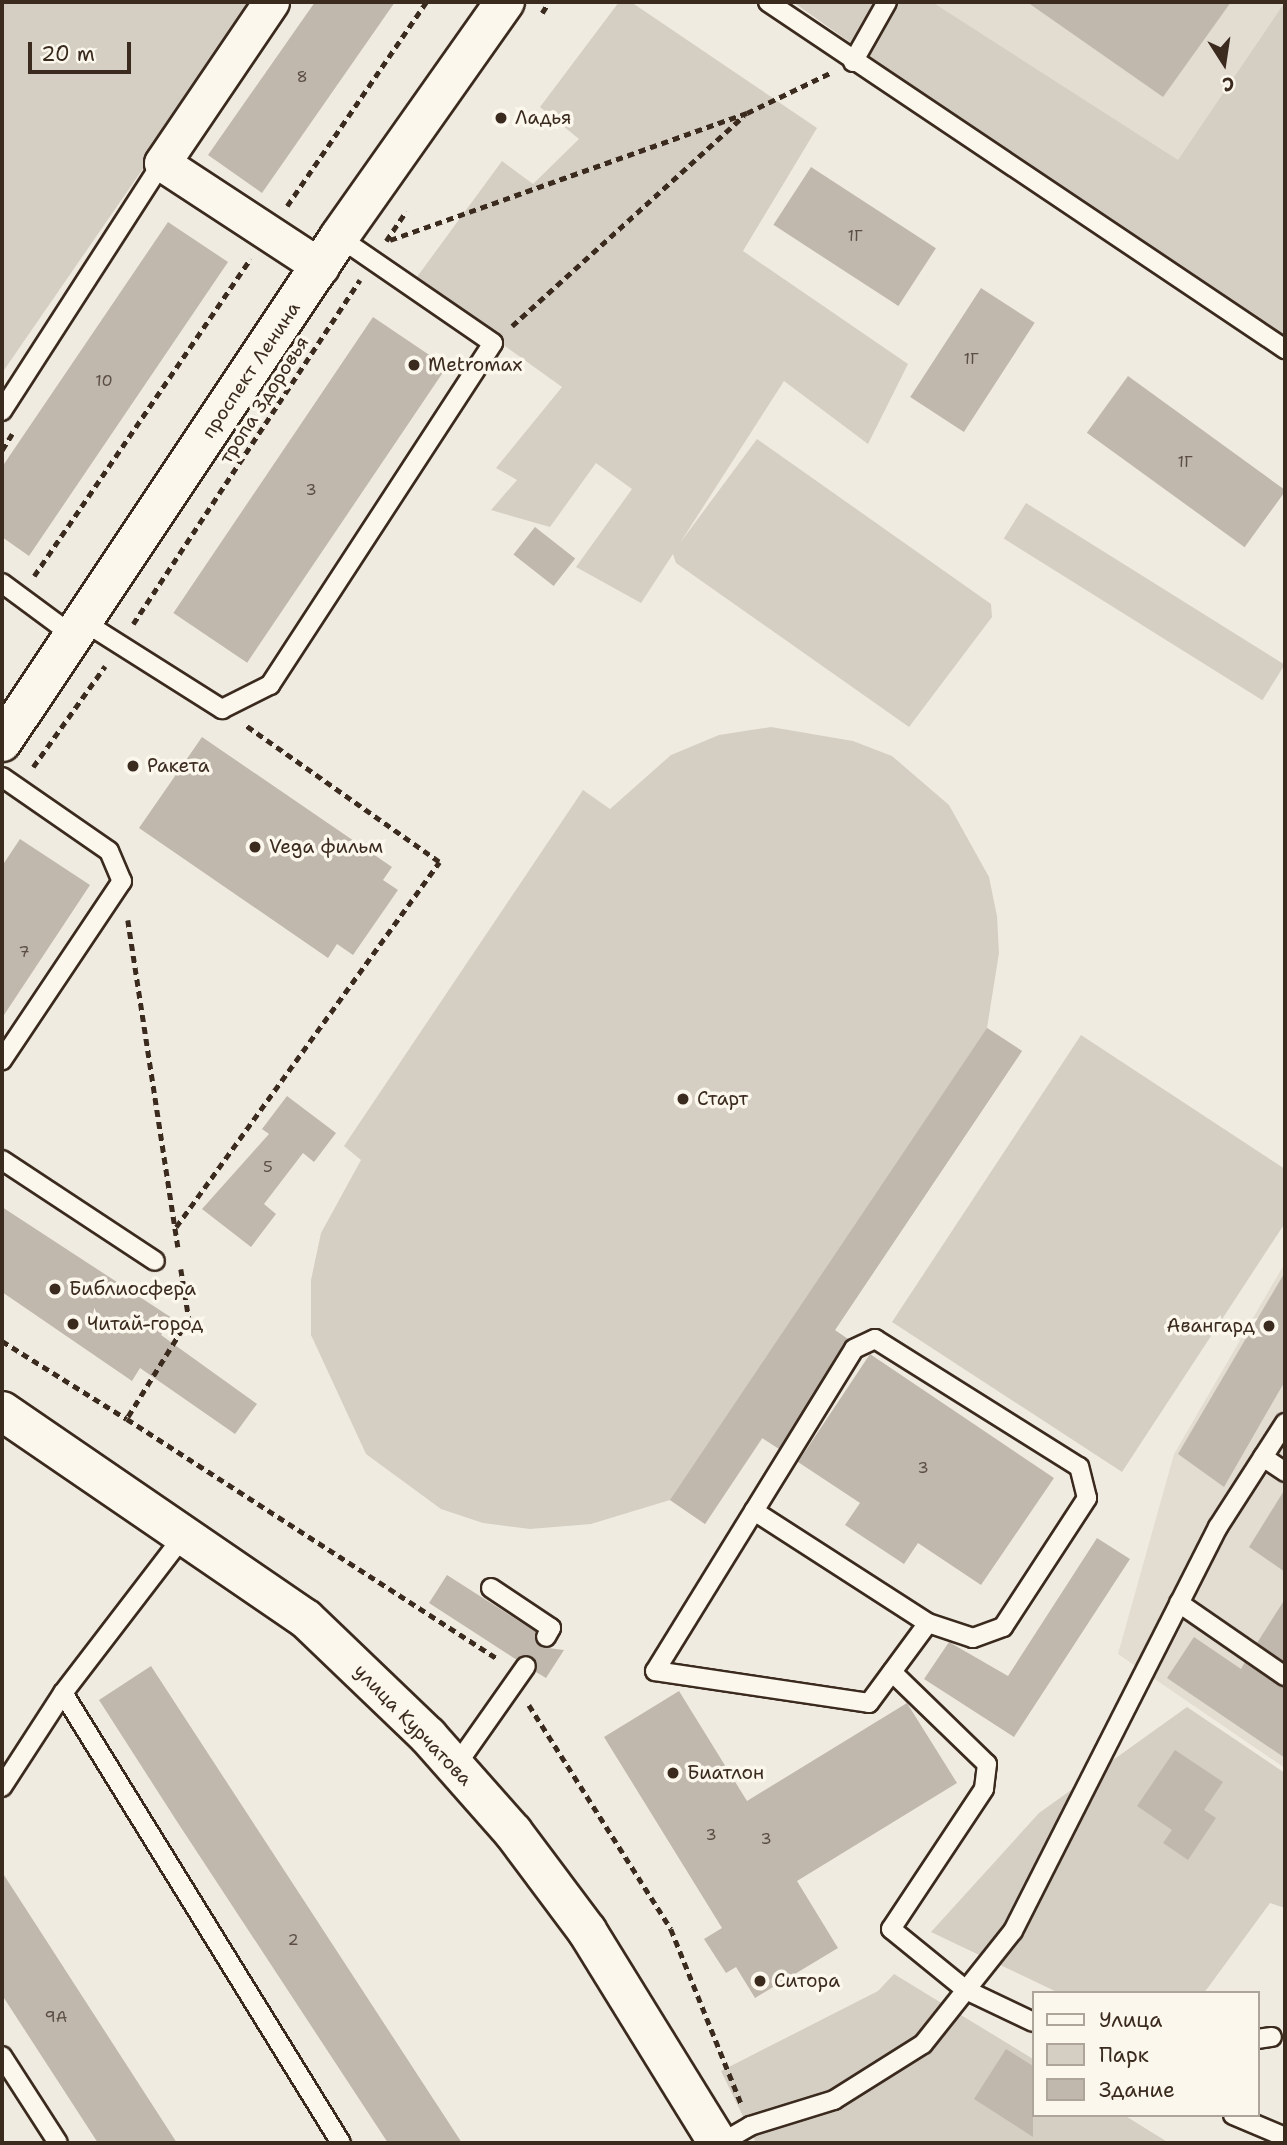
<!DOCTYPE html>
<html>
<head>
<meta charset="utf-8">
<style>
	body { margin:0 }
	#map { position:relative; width:1287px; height:2145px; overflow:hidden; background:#f0ebe0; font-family:"Shantell Sans",sans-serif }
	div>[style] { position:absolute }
	.built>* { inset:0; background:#e2dcd1 }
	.green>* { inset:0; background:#d5cec3; transform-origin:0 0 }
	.building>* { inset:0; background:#c0b8ad; transform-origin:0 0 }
	.path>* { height:4.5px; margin-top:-2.25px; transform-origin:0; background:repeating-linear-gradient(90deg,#3b2a1e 0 7px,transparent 0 12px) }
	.roads { filter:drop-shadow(2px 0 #3b2a1e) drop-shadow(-2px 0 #3b2a1e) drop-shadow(0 2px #3b2a1e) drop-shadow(0 -2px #3b2a1e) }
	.service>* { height:18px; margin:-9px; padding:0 9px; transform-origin:9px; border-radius:9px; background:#fbf7ec }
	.minor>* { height:35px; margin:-17.5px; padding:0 17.5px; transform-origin:17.5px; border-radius:17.5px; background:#fbf7ec }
	.tertiary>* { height:38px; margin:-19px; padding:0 19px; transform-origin:19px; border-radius:19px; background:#fbf7ec }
	.dots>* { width:19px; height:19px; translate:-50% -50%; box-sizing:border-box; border:4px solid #fbf7ec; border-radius:50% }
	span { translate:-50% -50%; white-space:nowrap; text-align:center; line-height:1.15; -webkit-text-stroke:7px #fbf7ec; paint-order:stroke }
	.number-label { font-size:16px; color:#5c4e42 }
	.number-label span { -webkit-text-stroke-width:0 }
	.poi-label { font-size:19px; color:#3b2a1e }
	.left { translate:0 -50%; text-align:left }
	.right { translate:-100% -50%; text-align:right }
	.street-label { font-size:19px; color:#3b2a1e }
	.frame { position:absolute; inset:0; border:4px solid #3b2a1e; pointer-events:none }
	.legend { position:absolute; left:1032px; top:1991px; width:228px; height:126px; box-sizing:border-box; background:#fbf7ec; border:2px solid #aea59a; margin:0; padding:9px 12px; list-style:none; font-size:21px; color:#3b2a1e }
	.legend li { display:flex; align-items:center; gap:14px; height:35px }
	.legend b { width:35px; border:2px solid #aea59a }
	.north { position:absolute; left:1189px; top:28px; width:70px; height:70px; -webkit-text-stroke:5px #fbf7ec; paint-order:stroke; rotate:168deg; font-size:19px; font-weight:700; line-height:28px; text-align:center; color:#3b2a1e }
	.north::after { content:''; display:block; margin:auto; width:24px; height:32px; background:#3b2a1e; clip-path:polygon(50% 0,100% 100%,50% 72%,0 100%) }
	.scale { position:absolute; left:28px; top:42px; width:103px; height:32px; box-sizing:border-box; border:4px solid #3b2a1e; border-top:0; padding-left:9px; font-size:21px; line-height:24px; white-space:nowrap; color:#3b2a1e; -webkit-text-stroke:5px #fbf7ec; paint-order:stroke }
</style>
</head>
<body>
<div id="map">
	<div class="built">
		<i style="clip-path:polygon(843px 2px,1285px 2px,1285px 300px)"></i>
		<i style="clip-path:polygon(1285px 1263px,1285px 1768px,1118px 1654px,1174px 1454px)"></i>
	</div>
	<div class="green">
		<i style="clip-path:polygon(2px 2px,258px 2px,2px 373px)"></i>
		<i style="clip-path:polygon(619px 2px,631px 2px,817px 128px,743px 251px,908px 364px,868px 444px,784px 381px,680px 543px,757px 439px,991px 604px,992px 617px,909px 727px,676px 563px,673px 554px,641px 603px,576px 567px,632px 489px,596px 463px,550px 527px,491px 510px,517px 480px,496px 468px,562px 387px,414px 281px,502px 161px,533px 184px,579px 139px,540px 107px)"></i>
		<i style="clip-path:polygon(793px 2px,932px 2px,1178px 160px,1285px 2px,1285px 351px)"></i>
		<i style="left:1026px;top:503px;width:305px;height:42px;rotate:32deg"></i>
		<i style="clip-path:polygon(771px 727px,853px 741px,892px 756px,949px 805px,989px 877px,997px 916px,999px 953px,987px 1028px,1022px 1051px,705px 1524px,670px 1500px,591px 1524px,530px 1529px,483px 1523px,441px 1509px,366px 1454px,311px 1335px,311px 1280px,321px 1233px,361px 1160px,344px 1146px,583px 790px,610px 809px,671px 755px,719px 735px)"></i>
		<i style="clip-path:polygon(1081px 1035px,1285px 1169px,1285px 1223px,1122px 1472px,892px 1322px)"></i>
		<i style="clip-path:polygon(1187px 1707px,1285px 1773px,1285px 1908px,1270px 1903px,1204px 1993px,1059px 1993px,931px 1932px,1039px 1813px)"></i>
		<i style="clip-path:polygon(894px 1974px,1033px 2059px,1033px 2115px,1124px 2115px,1169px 2143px,756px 2143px,721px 2071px,878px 1991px)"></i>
	</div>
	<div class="building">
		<i style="clip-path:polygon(315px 2px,395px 2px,262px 193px,208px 155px)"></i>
		<i style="clip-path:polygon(1027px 2px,1231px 2px,1163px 97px)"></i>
		<i style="left:811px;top:167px;width:149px;height:69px;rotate:33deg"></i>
		<i style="clip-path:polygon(168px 222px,228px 262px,29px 556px,2px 537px,2px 467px)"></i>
		<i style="left:981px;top:288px;width:64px;height:130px;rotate:33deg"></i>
		<i style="left:373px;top:317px;width:89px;height:357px;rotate:34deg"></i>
		<i style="left:1128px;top:376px;width:195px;height:70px;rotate:36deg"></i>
		<i style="left:535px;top:527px;width:51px;height:35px;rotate:38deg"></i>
		<i style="clip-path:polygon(202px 737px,392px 867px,383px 880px,398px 890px,353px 955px,337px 944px,328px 958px,139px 828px)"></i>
		<i style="clip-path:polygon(20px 839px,90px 885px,2px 1018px,2px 866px)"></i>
		<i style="clip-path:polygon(987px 1028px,1022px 1051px,835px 1330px,848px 1339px,779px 1449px,762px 1438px,705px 1524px,670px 1500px)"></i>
		<i style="clip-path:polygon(287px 1096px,336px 1133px,314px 1162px,303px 1153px,264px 1204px,276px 1214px,251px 1247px,202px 1209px,269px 1134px,262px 1129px)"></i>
		<i style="clip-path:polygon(2px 1207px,172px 1318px,161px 1335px,257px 1404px,235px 1434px,140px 1368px,132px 1381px,2px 1292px)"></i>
		<i style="clip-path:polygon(1285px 1272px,1285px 1381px,1224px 1487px,1178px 1454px)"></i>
		<i style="clip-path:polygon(870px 1354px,1054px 1478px,981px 1585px,918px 1543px,904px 1564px,845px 1525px,860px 1503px,798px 1462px)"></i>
		<i style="clip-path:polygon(1285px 1489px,1285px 1572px,1249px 1547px)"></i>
		<i style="clip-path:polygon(1097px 1538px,1130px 1559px,1014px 1737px,924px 1679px,949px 1642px,1008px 1676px)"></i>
		<i style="clip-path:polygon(447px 1575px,536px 1632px,540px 1647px,564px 1650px,546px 1678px,536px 1672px,532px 1656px,517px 1660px,429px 1603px)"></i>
		<i style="clip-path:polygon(1285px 1599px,1285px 1662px,1257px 1643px)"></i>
		<i style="clip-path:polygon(1194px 1637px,1241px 1669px,1245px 1662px,1285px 1687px,1285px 1758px,1167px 1678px)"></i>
		<i style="clip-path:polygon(151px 1666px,462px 2143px,388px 2143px,176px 1820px,99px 1700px)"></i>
		<i style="clip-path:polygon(679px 1691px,747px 1801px,907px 1703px,957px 1783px,797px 1881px,838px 1948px,755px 1998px,736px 1967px,726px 1973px,704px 1939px,722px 1928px,604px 1737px)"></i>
		<i style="clip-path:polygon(1175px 1750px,1223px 1782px,1204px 1810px,1216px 1818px,1188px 1860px,1163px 1843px,1172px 1830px,1137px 1806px)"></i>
		<i style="clip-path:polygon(2px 1872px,177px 2143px,98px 2143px,2px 1995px)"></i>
		<i style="clip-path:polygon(1006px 2049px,1033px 2066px,1033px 2137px,974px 2099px)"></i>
	</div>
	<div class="path">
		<i style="left:542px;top:13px;width:13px;rotate:-58deg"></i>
		<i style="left:287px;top:206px;width:247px;rotate:-55.7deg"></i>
		<i style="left:390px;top:240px;width:379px;rotate:-19.6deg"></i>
		<i style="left:747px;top:113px;width:92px;rotate:-25.7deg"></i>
		<i style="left:386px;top:241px;width:36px;rotate:-56deg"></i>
		<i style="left:512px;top:326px;width:313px;rotate:-42.2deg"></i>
		<i style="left:2px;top:450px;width:19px;rotate:-58deg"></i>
		<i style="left:34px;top:576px;width:384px;rotate:-55.7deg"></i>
		<i style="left:133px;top:624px;width:412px;rotate:-56.6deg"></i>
		<i style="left:33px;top:767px;width:124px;rotate:-54.5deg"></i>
		<i style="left:128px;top:920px;width:331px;rotate:81.3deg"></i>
		<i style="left:176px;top:1227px;width:450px;rotate:-54.2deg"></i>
		<i style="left:439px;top:862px;width:237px;rotate:-144.8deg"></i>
		<i style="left:181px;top:1269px;width:51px;rotate:80.9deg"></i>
		<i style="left:189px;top:1319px;width:118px;rotate:121.8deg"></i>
		<i style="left:127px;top:1419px;width:443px;rotate:32.9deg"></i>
		<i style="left:2px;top:1341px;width:147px;rotate:32deg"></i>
		<i style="left:529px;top:1705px;width:265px;rotate:57.6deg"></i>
		<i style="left:671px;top:1929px;width:188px;rotate:68.1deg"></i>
	</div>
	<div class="roads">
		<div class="service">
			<i style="left:768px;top:2px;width:623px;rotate:33.87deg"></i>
			<i style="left:853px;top:62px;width:69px;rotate:-60.5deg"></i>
			<i style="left:2px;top:411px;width:295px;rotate:-57.2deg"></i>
			<i style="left:2px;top:583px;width:86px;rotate:36.5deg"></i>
			<i style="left:81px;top:620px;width:167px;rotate:32.3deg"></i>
			<i style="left:222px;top:709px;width:54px;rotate:-26.6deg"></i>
			<i style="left:270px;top:685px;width:408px;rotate:-56.9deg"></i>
			<i style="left:493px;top:343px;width:187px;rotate:-145.5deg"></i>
			<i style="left:2px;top:777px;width:130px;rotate:34.7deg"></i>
			<i style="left:109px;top:851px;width:33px;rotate:67deg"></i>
			<i style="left:122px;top:881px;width:216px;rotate:123.8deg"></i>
			<i style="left:2px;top:1160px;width:183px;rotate:33.4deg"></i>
			<i style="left:1263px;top:1457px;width:27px;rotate:34deg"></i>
			<i style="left:754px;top:1511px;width:207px;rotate:32.8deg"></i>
			<i style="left:928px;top:1623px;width:47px;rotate:18.4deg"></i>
			<i style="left:973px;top:1638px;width:32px;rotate:-20deg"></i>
			<i style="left:1003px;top:1627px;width:154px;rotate:-56.9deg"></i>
			<i style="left:1087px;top:1498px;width:32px;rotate:-104deg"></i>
			<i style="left:1079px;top:1467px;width:241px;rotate:-147.9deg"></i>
			<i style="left:875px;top:1339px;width:23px;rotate:155deg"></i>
			<i style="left:854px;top:1349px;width:190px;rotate:121.7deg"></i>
			<i style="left:754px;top:1511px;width:188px;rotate:121.7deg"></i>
			<i style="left:655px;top:1671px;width:216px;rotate:8.5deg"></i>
			<i style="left:869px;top:1703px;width:99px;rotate:-53.6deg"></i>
			<i style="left:491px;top:1588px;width:72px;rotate:33.7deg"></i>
			<i style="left:551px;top:1628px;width:10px;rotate:119deg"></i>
			<i style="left:1179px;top:1603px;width:129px;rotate:34.6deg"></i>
			<i style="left:892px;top:1672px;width:132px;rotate:44.1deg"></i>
			<i style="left:987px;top:1764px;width:25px;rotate:97deg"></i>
			<i style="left:984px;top:1789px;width:168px;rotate:123.6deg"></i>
			<i style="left:891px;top:1929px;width:97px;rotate:39.1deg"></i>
			<i style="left:966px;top:1990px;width:74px;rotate:25.5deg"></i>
			<i style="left:63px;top:1693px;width:529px;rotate:58.29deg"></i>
			<i style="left:455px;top:1767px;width:123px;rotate:-54.9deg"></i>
			<i style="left:2px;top:1787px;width:112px;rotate:-57deg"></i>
			<i style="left:63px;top:1693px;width:200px;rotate:-52.5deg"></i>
			<i style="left:1257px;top:2039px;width:15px;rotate:-8deg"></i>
			<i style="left:2px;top:2056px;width:103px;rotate:57.2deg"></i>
			<i style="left:1233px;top:2115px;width:56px;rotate:22.9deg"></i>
			<i style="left:721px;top:2143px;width:34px;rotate:-30deg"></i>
			<i style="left:750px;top:2126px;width:88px;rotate:-17.2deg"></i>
			<i style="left:834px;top:2100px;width:105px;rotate:-32.2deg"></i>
			<i style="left:923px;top:2044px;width:144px;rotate:-51.5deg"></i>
			<i style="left:1013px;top:1931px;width:453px;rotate:-63.1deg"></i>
			<i style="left:1218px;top:1527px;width:124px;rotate:-57.2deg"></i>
		</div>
		<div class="minor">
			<i style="left:271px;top:2px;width:194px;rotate:124.1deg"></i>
			<i style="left:162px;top:163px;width:190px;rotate:33.2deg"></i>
		</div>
		<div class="tertiary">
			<i style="left:2px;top:742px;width:607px;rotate:-56.28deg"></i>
			<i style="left:339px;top:237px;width:288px;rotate:-54.8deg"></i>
			<i style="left:2px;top:1411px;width:368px;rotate:34.4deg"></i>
			<i style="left:306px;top:1619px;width:169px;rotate:43.8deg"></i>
			<i style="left:428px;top:1736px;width:128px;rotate:48.5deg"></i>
			<i style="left:513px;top:1832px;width:124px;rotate:53.2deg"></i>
			<i style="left:587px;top:1931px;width:249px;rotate:58.3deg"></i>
		</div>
	</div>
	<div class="dots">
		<i style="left:501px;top:118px;background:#3b2a1e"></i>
		<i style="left:414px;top:365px;background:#3b2a1e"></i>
		<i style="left:133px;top:766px;background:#3b2a1e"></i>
		<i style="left:255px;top:847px;background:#3b2a1e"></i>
		<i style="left:683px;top:1099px;background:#3b2a1e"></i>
		<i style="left:55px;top:1289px;background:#3b2a1e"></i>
		<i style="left:73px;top:1324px;background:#3b2a1e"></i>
		<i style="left:1269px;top:1326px;background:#3b2a1e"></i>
		<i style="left:673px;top:1773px;background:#3b2a1e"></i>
		<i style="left:760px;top:1981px;background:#3b2a1e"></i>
	</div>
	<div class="number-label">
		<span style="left:302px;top:77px">8</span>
		<span style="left:855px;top:236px">1Г</span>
		<span style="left:971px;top:359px">1Г</span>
		<span style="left:104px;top:381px">10</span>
		<span style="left:1185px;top:462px">1Г</span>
		<span style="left:311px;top:490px">3</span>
		<span style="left:24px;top:952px">7</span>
		<span style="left:268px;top:1167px">5</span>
		<span style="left:923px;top:1468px">3</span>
		<span style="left:711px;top:1835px">3</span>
		<span style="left:766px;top:1839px">3</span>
		<span style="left:293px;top:1940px">2</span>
		<span style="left:56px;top:2017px">9А</span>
	</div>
	<div class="poi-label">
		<span class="left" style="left:515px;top:118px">Ладья</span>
		<span class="left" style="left:428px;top:365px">Metromax</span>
		<span class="left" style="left:147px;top:766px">Ракета</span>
		<span class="left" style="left:269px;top:847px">Vega фильм</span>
		<span class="left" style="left:697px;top:1099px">Старт</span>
		<span class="left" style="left:69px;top:1289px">Библиосфера</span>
		<span class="left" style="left:87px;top:1324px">Читай-город</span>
		<span class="right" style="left:1255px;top:1326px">Авангард</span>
		<span class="left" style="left:687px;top:1773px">Биатлон</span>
		<span class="left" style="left:774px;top:1981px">Ситора</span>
	</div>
	<div class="street-label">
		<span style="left:251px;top:370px;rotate:-56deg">проспект Ленина</span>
		<span style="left:264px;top:400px;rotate:-57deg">тропа Здоровья</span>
		<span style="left:413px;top:1725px;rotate:46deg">улица Курчатова</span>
	</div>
	<div class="frame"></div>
	<ul class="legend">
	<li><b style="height:9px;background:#fbf7ec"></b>Улица</li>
	<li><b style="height:19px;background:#d5cec3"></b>Парк</li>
	<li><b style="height:19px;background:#c0b8ad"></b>Здание</li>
	</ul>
	<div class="north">С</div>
	<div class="scale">20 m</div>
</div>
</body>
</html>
